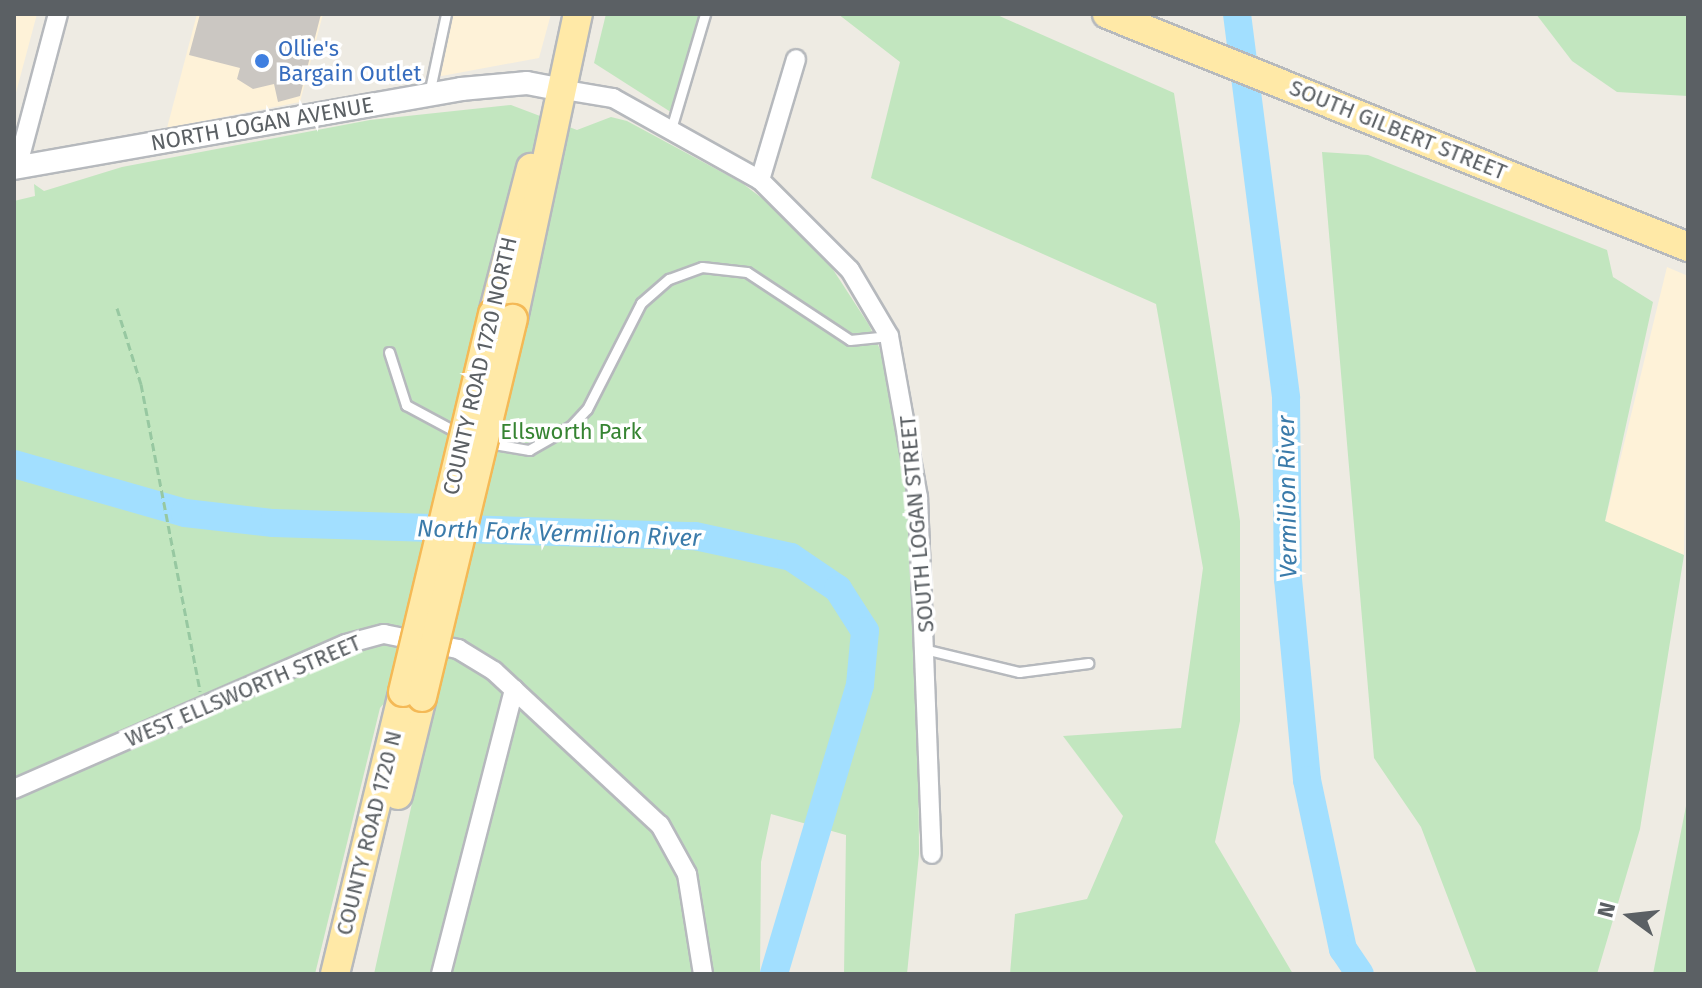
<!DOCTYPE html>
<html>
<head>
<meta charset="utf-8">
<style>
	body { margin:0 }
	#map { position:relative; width:1702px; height:988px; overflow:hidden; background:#eeebe3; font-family:"Fira Sans",sans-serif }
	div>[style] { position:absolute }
	.commercial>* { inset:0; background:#fef2d8 }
	.green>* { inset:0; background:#c2e6bf }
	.river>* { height:28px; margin:-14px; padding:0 14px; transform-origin:14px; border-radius:14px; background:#a2dfff }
	.building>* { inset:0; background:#cbc7c2 }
	.path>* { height:3px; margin-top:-1.5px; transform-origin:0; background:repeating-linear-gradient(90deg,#97c8a1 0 8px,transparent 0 12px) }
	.roads { filter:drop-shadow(2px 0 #b6b9bd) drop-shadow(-2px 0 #b6b9bd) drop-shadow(0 2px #b6b9bd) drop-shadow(0 -2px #b6b9bd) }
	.service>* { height:9px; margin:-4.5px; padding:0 4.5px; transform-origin:4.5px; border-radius:4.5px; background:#fff }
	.minor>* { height:18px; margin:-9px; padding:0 9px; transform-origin:9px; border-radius:9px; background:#fff }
	.tertiary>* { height:22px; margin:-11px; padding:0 11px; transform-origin:11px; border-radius:11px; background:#fff }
	.primary>* { height:28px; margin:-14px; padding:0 14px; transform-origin:14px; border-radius:14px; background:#ffe9a7 }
	.bridges { filter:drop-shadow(2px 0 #f4b956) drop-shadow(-2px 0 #f4b956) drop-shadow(0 2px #f4b956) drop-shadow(0 -2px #f4b956) }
	.primary-bridge>* { height:28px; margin:-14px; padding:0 14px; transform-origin:14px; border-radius:14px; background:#ffe9a7 }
	.dots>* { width:22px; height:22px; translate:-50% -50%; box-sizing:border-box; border:4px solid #fff; border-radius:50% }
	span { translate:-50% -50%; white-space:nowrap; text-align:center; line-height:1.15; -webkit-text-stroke:7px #fff; paint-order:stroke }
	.shop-label { font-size:22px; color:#366cbe }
	.left { translate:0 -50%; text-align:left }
	.street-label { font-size:22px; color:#5b6064 }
	.park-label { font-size:22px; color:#368432 }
	.water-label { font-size:24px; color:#3b7baa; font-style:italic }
	.frame { position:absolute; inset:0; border:16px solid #5b6064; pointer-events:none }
	.north { position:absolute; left:1590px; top:876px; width:80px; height:80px; -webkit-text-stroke:6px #fff; paint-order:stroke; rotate:285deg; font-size:22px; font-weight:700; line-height:32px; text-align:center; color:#5b6064 }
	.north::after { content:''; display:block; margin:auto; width:28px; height:36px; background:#5b6064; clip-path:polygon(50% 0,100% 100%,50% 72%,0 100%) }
</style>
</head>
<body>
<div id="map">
	<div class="commercial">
		<i style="clip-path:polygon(14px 14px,37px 14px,14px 100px)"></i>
		<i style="clip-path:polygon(197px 14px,323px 14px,300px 102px,167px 128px)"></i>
		<i style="clip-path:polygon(446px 14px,551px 14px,539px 58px,431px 78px)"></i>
		<i style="clip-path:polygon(1667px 267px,1688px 276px,1684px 555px,1605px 522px)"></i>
	</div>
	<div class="green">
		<i style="clip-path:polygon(606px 14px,705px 14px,677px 116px,594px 63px)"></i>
		<i style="clip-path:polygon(838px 14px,995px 14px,1174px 93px,1240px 521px,1240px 721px,1215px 842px,1293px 974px,1010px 974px,1015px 914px,1087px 899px,1123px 816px,1063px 736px,1181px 728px,1203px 568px,1156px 304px,871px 178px,900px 62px)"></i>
		<i style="clip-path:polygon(1536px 14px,1688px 14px,1688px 96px,1617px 92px,1572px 61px)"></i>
		<i style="clip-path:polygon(511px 105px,577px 130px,611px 117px,627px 121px,742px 183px,789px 219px,832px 268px,869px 325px,888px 367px,908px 464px,917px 597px,919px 854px,907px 974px,844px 974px,846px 835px,771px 814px,761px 862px,760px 974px,374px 974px,435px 700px,387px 700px,380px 708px,315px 974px,14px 974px,14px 201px,35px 196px,34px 184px,44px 191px,122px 167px,370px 120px)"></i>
		<i style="clip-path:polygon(1322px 152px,1368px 155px,1607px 250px,1613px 277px,1653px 302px,1605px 521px,1684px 555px,1640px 829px,1597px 974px,1477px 974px,1421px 827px,1374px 758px)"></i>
		<i style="clip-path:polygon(1688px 796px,1688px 974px,1653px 974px)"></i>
	</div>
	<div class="river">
		<i style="left:1237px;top:14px;width:387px;rotate:82.7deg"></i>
		<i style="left:1286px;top:398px;width:181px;rotate:89.4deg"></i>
		<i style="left:1288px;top:579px;width:202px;rotate:84.6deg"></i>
		<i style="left:1307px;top:780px;width:173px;rotate:78deg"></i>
		<i style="left:1343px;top:949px;width:30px;rotate:56deg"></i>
		<i style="left:14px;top:464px;width:178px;rotate:16deg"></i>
		<i style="left:185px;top:513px;width:89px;rotate:6.5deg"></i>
		<i style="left:273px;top:523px;width:422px;rotate:1.8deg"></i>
		<i style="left:695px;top:536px;width:98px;rotate:12.3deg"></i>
		<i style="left:791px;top:557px;width:57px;rotate:34.2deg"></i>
		<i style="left:838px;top:589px;width:50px;rotate:57.3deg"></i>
		<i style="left:865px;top:631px;width:54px;rotate:95.3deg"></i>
		<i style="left:860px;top:685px;width:302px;rotate:106.6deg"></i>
	</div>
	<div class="building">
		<i style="clip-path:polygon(200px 14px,321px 14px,300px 96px,278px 102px,274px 84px,253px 89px,237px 79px,240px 68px,189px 55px)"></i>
	</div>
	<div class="path">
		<i style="left:117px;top:308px;width:80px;rotate:72.5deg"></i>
		<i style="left:141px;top:384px;width:313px;rotate:79.1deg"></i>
	</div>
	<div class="roads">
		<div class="service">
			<i style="left:429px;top:94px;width:82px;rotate:-78deg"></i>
			<i style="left:671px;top:129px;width:120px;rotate:-73.5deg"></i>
			<i style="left:389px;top:352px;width:56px;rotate:72.2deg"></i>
			<i style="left:406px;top:405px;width:64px;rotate:28.2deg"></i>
			<i style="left:488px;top:443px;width:42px;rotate:9.7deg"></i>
			<i style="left:529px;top:450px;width:48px;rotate:-29.7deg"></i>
			<i style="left:571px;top:426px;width:23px;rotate:-47deg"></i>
			<i style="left:587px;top:409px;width:119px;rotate:-63deg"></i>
			<i style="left:641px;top:303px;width:37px;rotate:-41deg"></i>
			<i style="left:669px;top:279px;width:35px;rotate:-20deg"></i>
			<i style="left:702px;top:267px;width:45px;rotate:6.3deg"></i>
			<i style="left:747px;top:272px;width:123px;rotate:33.4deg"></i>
			<i style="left:850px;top:340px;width:39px;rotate:-6deg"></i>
			<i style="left:928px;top:650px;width:94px;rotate:13.6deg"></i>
			<i style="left:1019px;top:672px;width:70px;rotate:-7.4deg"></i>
		</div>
		<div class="minor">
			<i style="left:559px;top:89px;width:55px;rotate:9.5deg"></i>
			<i style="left:613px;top:98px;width:168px;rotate:29.2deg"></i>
			<i style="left:760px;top:180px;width:127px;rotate:45deg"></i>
			<i style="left:850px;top:270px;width:77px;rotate:59.4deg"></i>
			<i style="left:889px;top:336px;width:164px;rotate:79.8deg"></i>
			<i style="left:918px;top:497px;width:357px;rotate:87.8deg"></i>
			<i style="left:17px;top:168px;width:159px;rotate:-75.1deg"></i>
			<i style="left:760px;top:180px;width:126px;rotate:-73.4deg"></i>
			<i style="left:14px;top:789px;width:362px;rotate:-23.6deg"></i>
			<i style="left:346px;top:644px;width:39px;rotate:-15deg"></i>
			<i style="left:384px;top:634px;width:76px;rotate:11.5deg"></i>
			<i style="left:458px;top:649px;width:42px;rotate:31.4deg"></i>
			<i style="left:494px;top:671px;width:226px;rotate:42.9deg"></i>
			<i style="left:660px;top:825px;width:56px;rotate:61.1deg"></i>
			<i style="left:687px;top:874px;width:101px;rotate:80.9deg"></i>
			<i style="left:441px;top:974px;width:294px;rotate:-75.6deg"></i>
		</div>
		<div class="tertiary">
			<i style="left:14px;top:168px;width:454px;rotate:-10deg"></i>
			<i style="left:461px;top:89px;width:66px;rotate:-5.2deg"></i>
			<i style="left:527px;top:83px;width:33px;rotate:11deg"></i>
		</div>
		<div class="primary">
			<i style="left:1107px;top:14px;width:626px;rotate:21.85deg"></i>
			<i style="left:493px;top:314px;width:151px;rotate:-75.4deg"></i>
			<i style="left:513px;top:319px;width:312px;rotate:-78deg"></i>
			<i style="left:398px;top:795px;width:101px;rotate:-76.2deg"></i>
			<i style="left:335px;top:974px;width:290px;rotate:-76.4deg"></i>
		</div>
	</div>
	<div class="bridges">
		<div class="primary-bridge">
			<i style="left:403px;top:692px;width:389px;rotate:-76.6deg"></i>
			<i style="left:422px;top:697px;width:389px;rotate:-76.5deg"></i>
		</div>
	</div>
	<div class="dots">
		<i style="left:262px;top:61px;background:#3f7fe0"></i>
	</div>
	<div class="shop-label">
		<span class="left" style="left:278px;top:61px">Ollie's<br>Bargain Outlet</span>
	</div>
	<div class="street-label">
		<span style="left:262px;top:124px;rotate:-10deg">NORTH LOGAN AVENUE</span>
		<span style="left:1398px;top:130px;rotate:22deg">SOUTH GILBERT STREET</span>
		<span style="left:480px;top:366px;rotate:-77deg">COUNTY ROAD 1720 NORTH</span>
		<span style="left:917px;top:524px;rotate:-95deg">SOUTH LOGAN STREET</span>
		<span style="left:243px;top:691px;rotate:-23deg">WEST ELLSWORTH STREET</span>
		<span style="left:369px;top:833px;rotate:-76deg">COUNTY ROAD 1720 N</span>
	</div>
	<div class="park-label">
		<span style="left:571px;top:432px">Ellsworth Park</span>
	</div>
	<div class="water-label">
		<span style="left:1288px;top:497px;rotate:-91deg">Vermilion River</span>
		<span style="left:559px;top:534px;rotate:2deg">North Fork Vermilion River</span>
	</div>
	<div class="frame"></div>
	<div class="north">N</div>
</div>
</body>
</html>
